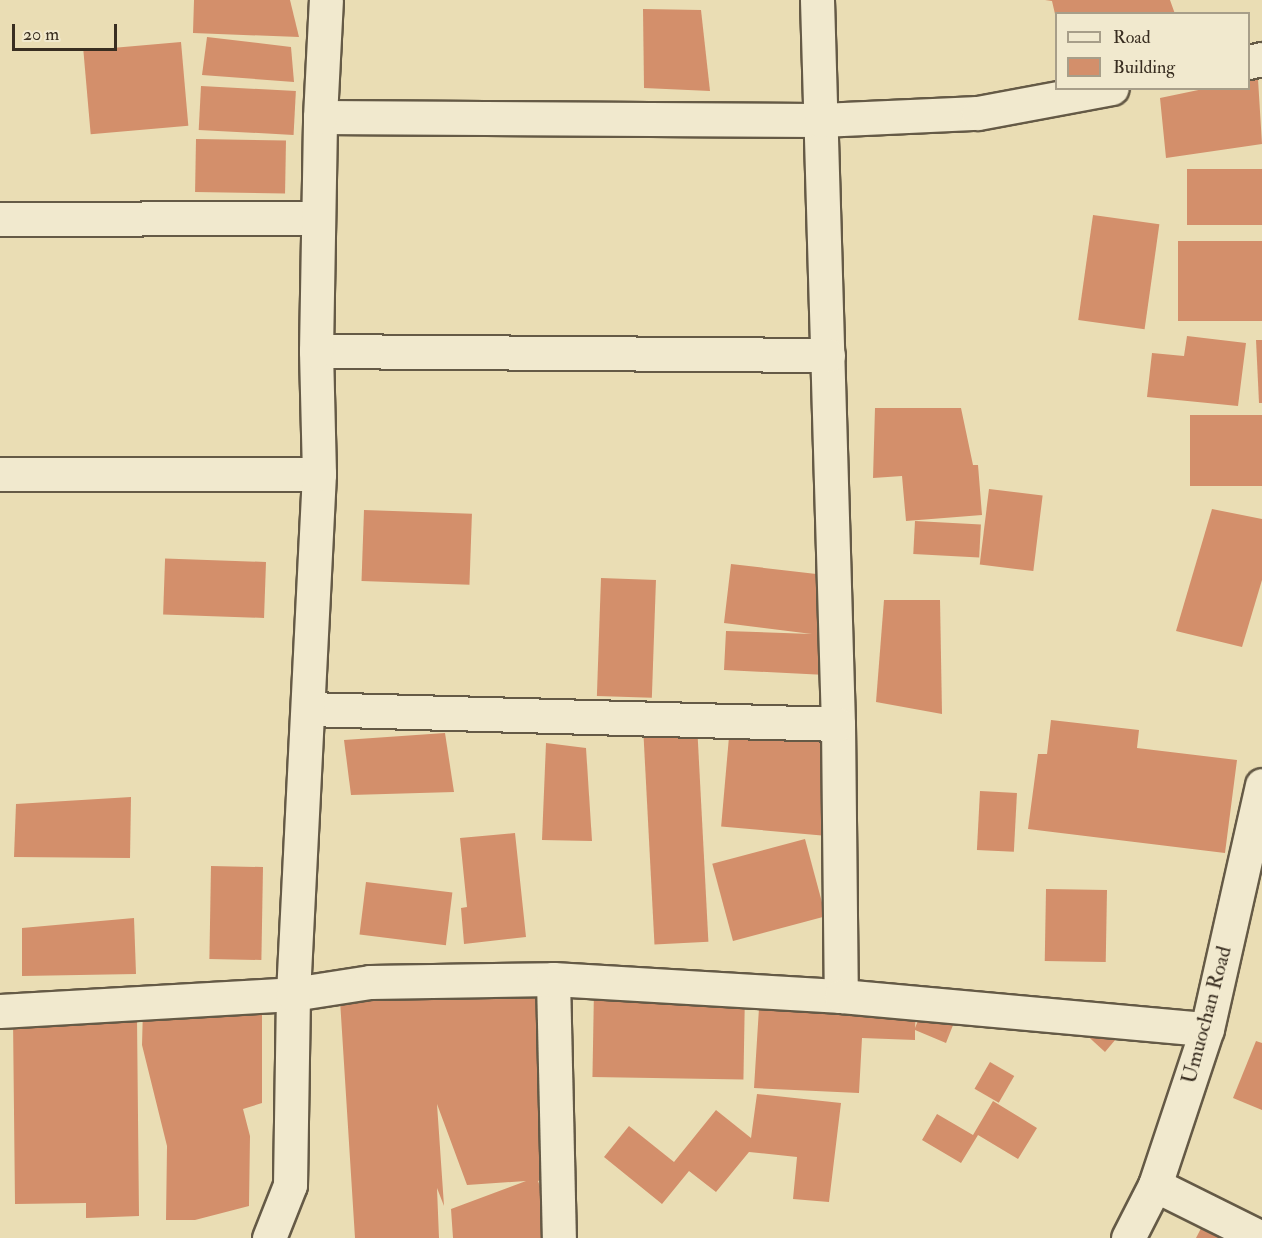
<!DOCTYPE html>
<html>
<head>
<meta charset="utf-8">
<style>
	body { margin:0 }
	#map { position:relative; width:1262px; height:1238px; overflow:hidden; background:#eaddb4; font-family:"IM FELL Double Pica",serif }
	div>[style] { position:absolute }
	.building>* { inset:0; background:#d38f6b; transform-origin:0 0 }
	.roads { filter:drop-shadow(2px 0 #655a46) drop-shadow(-2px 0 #655a46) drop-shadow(0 2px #655a46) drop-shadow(0 -2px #655a46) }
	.street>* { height:33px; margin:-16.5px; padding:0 16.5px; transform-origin:16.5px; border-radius:16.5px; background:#f1e9ce }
	.secondary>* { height:33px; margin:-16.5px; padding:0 16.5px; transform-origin:16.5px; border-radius:16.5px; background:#f1e9ce }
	span { translate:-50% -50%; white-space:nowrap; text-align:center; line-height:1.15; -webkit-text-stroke:4.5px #f1e9ce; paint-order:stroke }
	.street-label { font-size:21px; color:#392e21 }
	.legend { position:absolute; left:1055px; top:12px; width:195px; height:78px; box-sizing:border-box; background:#f1e9ce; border:2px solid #a79e89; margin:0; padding:8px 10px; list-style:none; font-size:18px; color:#392e21 }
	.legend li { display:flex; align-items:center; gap:12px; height:30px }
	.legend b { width:30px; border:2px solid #a79e89 }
	.scale { position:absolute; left:12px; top:24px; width:105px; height:27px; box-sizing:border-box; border:3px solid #392e21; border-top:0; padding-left:8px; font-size:18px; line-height:21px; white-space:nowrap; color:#392e21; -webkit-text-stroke:4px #f1e9ce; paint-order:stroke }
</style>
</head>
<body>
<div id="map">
	<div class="building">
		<i style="clip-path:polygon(194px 0,290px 0,299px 37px,193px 33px)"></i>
		<i style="clip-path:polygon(1045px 0,1170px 0,1175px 14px,1055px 14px,1052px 1px)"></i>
		<i style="clip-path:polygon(643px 9px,701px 10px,710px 91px,644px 88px)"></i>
		<i style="clip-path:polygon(207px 37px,291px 47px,294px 82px,202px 75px)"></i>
		<i style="left:181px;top:42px;width:84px;height:98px;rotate:85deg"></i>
		<i style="clip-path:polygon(1258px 79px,1262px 144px,1166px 158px,1160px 98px,1208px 88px,1248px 88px,1248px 81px)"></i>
		<i style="left:201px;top:86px;width:95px;height:44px;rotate:3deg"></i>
		<i style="left:196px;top:139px;width:90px;height:53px;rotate:1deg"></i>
		<i style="left:1262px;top:169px;width:56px;height:75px;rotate:90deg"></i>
		<i style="left:1093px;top:215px;width:67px;height:106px;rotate:8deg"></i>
		<i style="left:1262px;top:241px;width:80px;height:84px;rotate:90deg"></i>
		<i style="clip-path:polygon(1187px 336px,1246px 343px,1238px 406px,1147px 397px,1152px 353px,1184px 356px)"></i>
		<i style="clip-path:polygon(1256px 340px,1262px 340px,1262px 403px,1259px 403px)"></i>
		<i style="clip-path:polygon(875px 408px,961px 408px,973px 465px,978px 465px,982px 515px,906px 521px,902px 476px,873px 478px)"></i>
		<i style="left:1262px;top:415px;width:71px;height:72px;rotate:90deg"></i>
		<i style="left:989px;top:489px;width:54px;height:76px;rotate:7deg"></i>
		<i style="clip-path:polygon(1212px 509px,1262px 519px,1262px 580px,1242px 647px,1176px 631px)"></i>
		<i style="left:364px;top:510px;width:108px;height:71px;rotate:2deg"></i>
		<i style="left:915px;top:521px;width:66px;height:33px;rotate:3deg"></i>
		<i style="left:266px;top:562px;width:56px;height:101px;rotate:92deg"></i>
		<i style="clip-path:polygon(731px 564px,825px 575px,818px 635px,828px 635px,826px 675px,724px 670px,726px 631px,812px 634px,724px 623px)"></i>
		<i style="left:601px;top:578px;width:55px;height:118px;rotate:2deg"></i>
		<i style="clip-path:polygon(884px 600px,940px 600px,942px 714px,876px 702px)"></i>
		<i style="left:731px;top:714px;width:104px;height:113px;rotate:5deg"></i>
		<i style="clip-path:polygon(1051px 720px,1139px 730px,1137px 748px,1237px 760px,1225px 853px,1028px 829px,1038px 754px,1047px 754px)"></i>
		<i style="left:697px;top:724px;width:218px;height:54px;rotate:87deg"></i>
		<i style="clip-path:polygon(445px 733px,454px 792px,351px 795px,344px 740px)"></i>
		<i style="clip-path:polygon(546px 743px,586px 748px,592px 841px,542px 840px)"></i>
		<i style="left:980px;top:791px;width:37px;height:59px;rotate:3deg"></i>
		<i style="clip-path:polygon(131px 797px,130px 858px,14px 857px,16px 804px)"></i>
		<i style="clip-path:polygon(515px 833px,526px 937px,464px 944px,461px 908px,467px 907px,460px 838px)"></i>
		<i style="left:805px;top:839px;width:80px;height:96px;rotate:75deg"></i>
		<i style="left:263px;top:867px;width:93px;height:52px;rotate:91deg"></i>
		<i style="left:366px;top:882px;width:87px;height:53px;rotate:7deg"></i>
		<i style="left:1046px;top:889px;width:61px;height:72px;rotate:1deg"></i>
		<i style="clip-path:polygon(134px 918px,136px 974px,22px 976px,22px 928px)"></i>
		<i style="clip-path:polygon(539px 986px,551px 1176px,538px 1181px,553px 1221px,554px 1238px,453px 1238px,451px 1209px,526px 1181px,467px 1185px,437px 1104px,444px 1206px,437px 1188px,439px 1238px,355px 1238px,340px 1000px)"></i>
		<i style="left:594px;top:989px;width:151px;height:88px;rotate:1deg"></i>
		<i style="clip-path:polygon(760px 992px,917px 999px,915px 1028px,925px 1003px,957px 1015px,946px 1043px,915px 1030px,915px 1040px,862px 1038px,859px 1093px,754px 1088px)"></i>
		<i style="clip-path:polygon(262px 1003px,262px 1103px,243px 1109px,250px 1136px,249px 1206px,195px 1220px,166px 1220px,167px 1146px,142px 1045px,143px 1008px)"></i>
		<i style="clip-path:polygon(137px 1018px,139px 1216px,86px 1218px,86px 1203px,15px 1204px,13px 1020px)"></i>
		<i style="clip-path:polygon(1081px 1030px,1121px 1033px,1105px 1052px)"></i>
		<i style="clip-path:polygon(1256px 1041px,1262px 1043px,1262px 1110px,1233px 1098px)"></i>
		<i style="left:990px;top:1062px;width:28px;height:31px;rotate:30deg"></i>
		<i style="clip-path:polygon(757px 1094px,841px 1103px,829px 1202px,793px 1199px,797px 1157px,749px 1152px,716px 1192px,689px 1171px,662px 1204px,604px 1157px,629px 1126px,674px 1162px,716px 1110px,751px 1138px)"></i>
		<i style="clip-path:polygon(993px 1101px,1037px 1128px,1018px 1159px,978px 1135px,961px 1163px,922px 1140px,937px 1114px,973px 1135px)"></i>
		<i style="clip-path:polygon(1209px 1213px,1259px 1238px,1196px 1238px)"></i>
	</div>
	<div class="roads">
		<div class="street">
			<i style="left:817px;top:0;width:724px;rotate:88.34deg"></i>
			<i style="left:838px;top:724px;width:272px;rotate:89.4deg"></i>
			<i style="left:1248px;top:62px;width:14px;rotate:-12deg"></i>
			<i style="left:320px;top:117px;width:501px;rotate:0.34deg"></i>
			<i style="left:821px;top:120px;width:157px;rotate:-2.6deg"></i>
			<i style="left:978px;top:113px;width:136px;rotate:-10.6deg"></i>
			<i style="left:0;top:219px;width:318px;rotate:-0.2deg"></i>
			<i style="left:316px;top:351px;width:512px;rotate:0.45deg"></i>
			<i style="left:0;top:474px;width:319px"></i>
			<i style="left:308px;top:709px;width:530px;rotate:1.62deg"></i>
			<i style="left:553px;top:979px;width:259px;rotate:88.7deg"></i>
			<i style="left:0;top:1011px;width:293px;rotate:-3.3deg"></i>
			<i style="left:293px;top:994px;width:78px;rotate:-8.9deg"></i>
			<i style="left:370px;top:982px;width:183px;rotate:-0.9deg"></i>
			<i style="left:553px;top:979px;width:289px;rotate:3.4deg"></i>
			<i style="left:841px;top:996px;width:367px;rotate:5.2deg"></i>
			<i style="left:1155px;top:1185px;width:119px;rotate:26.4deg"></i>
			<i style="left:269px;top:1238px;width:57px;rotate:-68.4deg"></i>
			<i style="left:290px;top:1185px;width:191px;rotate:-89.1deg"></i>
			<i style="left:293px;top:994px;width:521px;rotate:-87.14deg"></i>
			<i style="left:319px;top:474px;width:123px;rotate:-91.4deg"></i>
			<i style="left:316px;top:351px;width:234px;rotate:-89deg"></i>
			<i style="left:320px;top:117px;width:117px;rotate:-87.1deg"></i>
		</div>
		<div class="secondary">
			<i style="left:1128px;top:1238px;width:59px;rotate:-63deg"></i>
			<i style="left:1155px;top:1185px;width:164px;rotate:-71.6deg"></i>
			<i style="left:1207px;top:1029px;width:250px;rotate:-77.3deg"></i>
		</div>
	</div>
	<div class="street-label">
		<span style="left:1207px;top:1015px;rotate:-75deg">Umuochan Road</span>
	</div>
	<ul class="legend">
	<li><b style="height:8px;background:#f1e9ce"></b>Road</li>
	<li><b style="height:16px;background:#d38f6b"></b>Building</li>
	</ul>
	<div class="scale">20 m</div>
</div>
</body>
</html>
